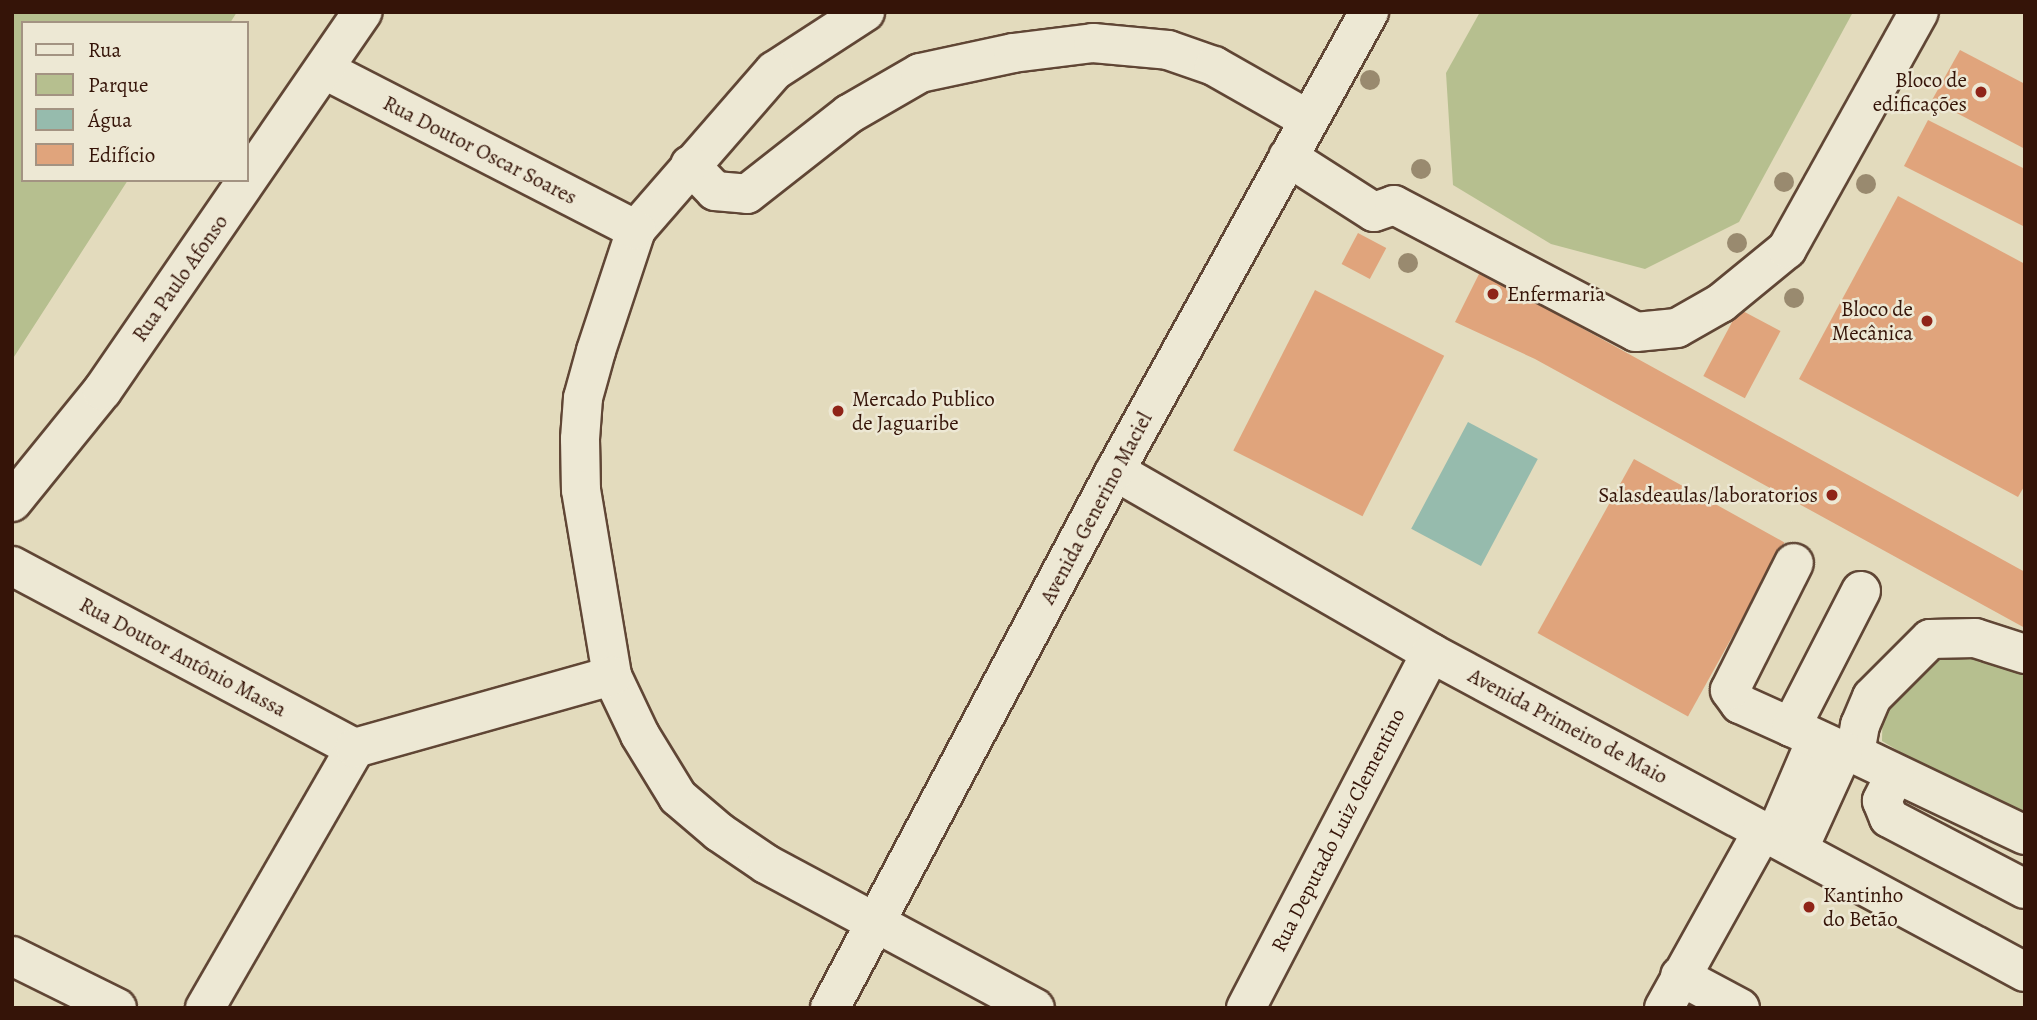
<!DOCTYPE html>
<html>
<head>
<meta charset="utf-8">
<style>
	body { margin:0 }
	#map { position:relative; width:2037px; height:1020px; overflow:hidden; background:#e3dbbd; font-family:Alegreya,serif }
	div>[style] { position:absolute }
	.green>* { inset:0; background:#b6bf8f }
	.water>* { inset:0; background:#96bbad; transform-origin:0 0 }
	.building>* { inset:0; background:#e0a47c; transform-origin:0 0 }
	.roads { filter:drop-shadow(2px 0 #604635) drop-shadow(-2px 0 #604635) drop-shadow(0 2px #604635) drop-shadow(0 -2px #604635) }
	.minor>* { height:38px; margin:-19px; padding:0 19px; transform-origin:19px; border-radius:19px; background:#ede8d4 }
	.trees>* { width:20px; height:20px; margin:-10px; border-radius:50%; background:#998a6f }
	.dots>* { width:19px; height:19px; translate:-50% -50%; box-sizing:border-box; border:4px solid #ede8d4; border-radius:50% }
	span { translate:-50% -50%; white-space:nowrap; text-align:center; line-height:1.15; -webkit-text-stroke:5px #ede8d4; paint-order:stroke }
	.poi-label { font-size:21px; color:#351408 }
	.right { translate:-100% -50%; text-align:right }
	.left { translate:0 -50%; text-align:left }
	.street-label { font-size:21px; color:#351408 }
	.frame { position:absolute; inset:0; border:14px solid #351408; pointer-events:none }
	.legend { position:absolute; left:21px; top:21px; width:228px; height:161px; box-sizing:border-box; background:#ede8d4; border:2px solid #a39382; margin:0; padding:9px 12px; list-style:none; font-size:21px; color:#351408 }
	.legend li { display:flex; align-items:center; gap:14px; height:35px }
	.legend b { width:35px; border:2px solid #a39382 }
</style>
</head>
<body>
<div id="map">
	<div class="green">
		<i style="clip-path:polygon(12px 12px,237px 12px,230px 23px,23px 23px,23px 180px,128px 180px,12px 360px)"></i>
		<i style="clip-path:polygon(1480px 12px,1853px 12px,1739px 222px,1645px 269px,1551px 244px,1453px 185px,1446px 73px)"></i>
		<i style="clip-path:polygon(1939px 647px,2025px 659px,2025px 815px,1983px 801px,1882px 741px,1883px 700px)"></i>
	</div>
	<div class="water">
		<i style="left:1468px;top:422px;width:79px;height:121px;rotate:28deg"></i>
	</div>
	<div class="building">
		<i style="clip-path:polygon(1960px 50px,2025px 84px,2025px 149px,1932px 100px)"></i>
		<i style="clip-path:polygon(1928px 120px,2025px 169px,2025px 227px,1904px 166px)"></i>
		<i style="clip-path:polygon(1898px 196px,2025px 264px,2025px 485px,2018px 497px,1799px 379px)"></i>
		<i style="left:1358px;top:233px;width:32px;height:35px;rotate:28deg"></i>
		<i style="clip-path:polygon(1480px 272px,2025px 572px,2025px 628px,1535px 359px,1455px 322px)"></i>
		<i style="left:1315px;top:290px;width:145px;height:180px;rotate:27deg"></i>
		<i style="left:1739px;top:309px;width:47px;height:76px;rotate:28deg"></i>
		<i style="left:1634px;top:459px;width:172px;height:199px;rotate:29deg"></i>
	</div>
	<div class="roads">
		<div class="minor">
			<i style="left:865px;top:12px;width:108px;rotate:147deg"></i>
			<i style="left:774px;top:71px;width:211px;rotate:131deg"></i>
			<i style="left:636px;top:230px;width:127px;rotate:108.3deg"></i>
			<i style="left:596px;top:351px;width:49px;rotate:105.5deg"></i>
			<i style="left:583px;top:398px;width:41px;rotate:94.2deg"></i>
			<i style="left:580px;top:439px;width:51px;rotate:88.9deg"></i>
			<i style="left:581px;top:490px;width:189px;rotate:80.5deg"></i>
			<i style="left:612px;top:676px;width:65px;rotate:64.6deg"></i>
			<i style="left:640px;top:735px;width:73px;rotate:58.5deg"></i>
			<i style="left:678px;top:797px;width:54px;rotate:40.5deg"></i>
			<i style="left:719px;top:832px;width:57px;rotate:34.2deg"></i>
			<i style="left:766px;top:864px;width:305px;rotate:28.2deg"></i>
			<i style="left:325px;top:70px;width:350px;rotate:27.2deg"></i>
			<i style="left:1288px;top:157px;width:102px;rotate:32.6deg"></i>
			<i style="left:1374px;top:212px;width:21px;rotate:-19deg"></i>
			<i style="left:1394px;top:205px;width:273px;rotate:27.7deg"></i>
			<i style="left:1636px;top:332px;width:41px;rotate:-5.6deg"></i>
			<i style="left:1677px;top:328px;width:51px;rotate:-29.6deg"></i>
			<i style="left:1721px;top:303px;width:85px;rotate:-39.3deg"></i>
			<i style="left:1787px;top:249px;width:271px;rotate:-60.9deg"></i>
			<i style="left:690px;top:165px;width:36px;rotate:46deg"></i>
			<i style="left:715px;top:191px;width:32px;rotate:5deg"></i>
			<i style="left:747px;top:194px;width:130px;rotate:-38.1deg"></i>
			<i style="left:849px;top:114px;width:82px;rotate:-30deg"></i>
			<i style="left:920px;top:73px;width:95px;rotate:-12.1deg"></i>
			<i style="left:1013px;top:53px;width:81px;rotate:-7.1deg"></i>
			<i style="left:1093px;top:43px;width:75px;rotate:5.3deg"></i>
			<i style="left:1168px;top:50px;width:49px;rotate:19.2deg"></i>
			<i style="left:1214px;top:66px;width:109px;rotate:29.6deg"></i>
			<i style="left:1115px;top:471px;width:365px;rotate:29.9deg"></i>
			<i style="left:1431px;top:653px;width:674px;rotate:28.24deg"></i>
			<i style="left:12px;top:502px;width:143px;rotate:-51deg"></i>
			<i style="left:102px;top:391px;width:460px;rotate:-55.5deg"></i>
			<i style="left:12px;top:566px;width:388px;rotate:28deg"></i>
			<i style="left:2025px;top:654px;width:52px;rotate:-162.3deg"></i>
			<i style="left:1975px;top:638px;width:45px;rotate:178.7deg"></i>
			<i style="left:1930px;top:639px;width:82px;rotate:135deg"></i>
			<i style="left:1872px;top:697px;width:30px;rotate:113deg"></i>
			<i style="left:1860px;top:725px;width:29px;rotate:100deg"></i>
			<i style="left:1855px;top:754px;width:188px;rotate:25.5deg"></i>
			<i style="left:1791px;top:727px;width:56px;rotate:-155.7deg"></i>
			<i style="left:1740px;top:704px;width:17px;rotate:-126deg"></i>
			<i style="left:1730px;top:690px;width:142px;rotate:-63.3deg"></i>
			<i style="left:1895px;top:775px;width:29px;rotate:117deg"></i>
			<i style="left:1882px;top:801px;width:18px;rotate:68deg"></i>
			<i style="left:1889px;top:818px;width:153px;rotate:27.6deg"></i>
			<i style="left:1775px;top:836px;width:104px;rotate:-66.9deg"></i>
			<i style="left:1799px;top:848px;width:107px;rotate:-65.6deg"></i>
			<i style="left:1843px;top:751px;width:57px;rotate:-155.2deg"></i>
			<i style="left:1791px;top:727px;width:153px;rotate:-62.8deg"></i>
			<i style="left:12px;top:956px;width:117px;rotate:26.3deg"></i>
			<i style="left:1680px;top:976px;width:68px;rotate:28.1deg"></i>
			<i style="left:205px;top:1008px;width:300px;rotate:-60deg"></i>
			<i style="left:355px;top:748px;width:267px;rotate:-15.7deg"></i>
			<i style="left:830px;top:1008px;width:608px;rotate:-62.04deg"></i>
			<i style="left:1115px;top:471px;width:525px;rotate:-61.04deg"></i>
			<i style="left:1246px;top:1008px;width:400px;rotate:-62.5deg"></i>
			<i style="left:1664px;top:1008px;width:204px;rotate:-60.9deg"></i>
		</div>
	</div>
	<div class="trees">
		<i style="left:1370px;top:80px"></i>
		<i style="left:1421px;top:169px"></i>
		<i style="left:1784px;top:182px"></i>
		<i style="left:1866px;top:184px"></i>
		<i style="left:1737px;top:243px"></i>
		<i style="left:1408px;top:263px"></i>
		<i style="left:1794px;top:298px"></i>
	</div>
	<div class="dots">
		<i style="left:1981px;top:92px;background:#8f2418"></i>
		<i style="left:1493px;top:294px;background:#8f2418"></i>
		<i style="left:1927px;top:321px;background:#8f2418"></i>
		<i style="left:838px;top:411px;background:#8f2418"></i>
		<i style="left:1832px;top:495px;background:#8f2418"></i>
		<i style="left:1809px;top:907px;background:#8f2418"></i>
	</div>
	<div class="poi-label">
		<span class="right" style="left:1967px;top:92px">Bloco de<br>edificações</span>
		<span class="left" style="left:1507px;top:294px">Enfermaria</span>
		<span class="right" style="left:1913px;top:321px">Bloco de<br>Mecânica</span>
		<span class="left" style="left:852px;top:411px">Mercado Publico<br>de Jaguaribe</span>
		<span class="right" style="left:1818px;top:495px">Salasdeaulas/laboratorios</span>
		<span class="left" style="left:1823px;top:907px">Kantinho<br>do Betão</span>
	</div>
	<div class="street-label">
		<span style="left:480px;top:150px;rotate:27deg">Rua Doutor Oscar Soares</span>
		<span style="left:180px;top:278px;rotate:-55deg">Rua Paulo Afonso</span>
		<span style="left:1096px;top:508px;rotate:-62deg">Avenida Generino Maciel</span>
		<span style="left:183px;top:657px;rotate:28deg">Rua Doutor Antônio Massa</span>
		<span style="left:1568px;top:726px;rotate:28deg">Avenida Primeiro de Maio</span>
		<span style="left:1338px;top:830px;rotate:-63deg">Rua Deputado Luiz Clementino</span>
	</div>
	<div class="frame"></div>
	<ul class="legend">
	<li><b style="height:9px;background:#ede8d4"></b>Rua</li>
	<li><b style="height:19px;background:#b6bf8f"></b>Parque</li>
	<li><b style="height:19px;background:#96bbad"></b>Água</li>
	<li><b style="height:19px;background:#e0a47c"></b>Edifício</li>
	</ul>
</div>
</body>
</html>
